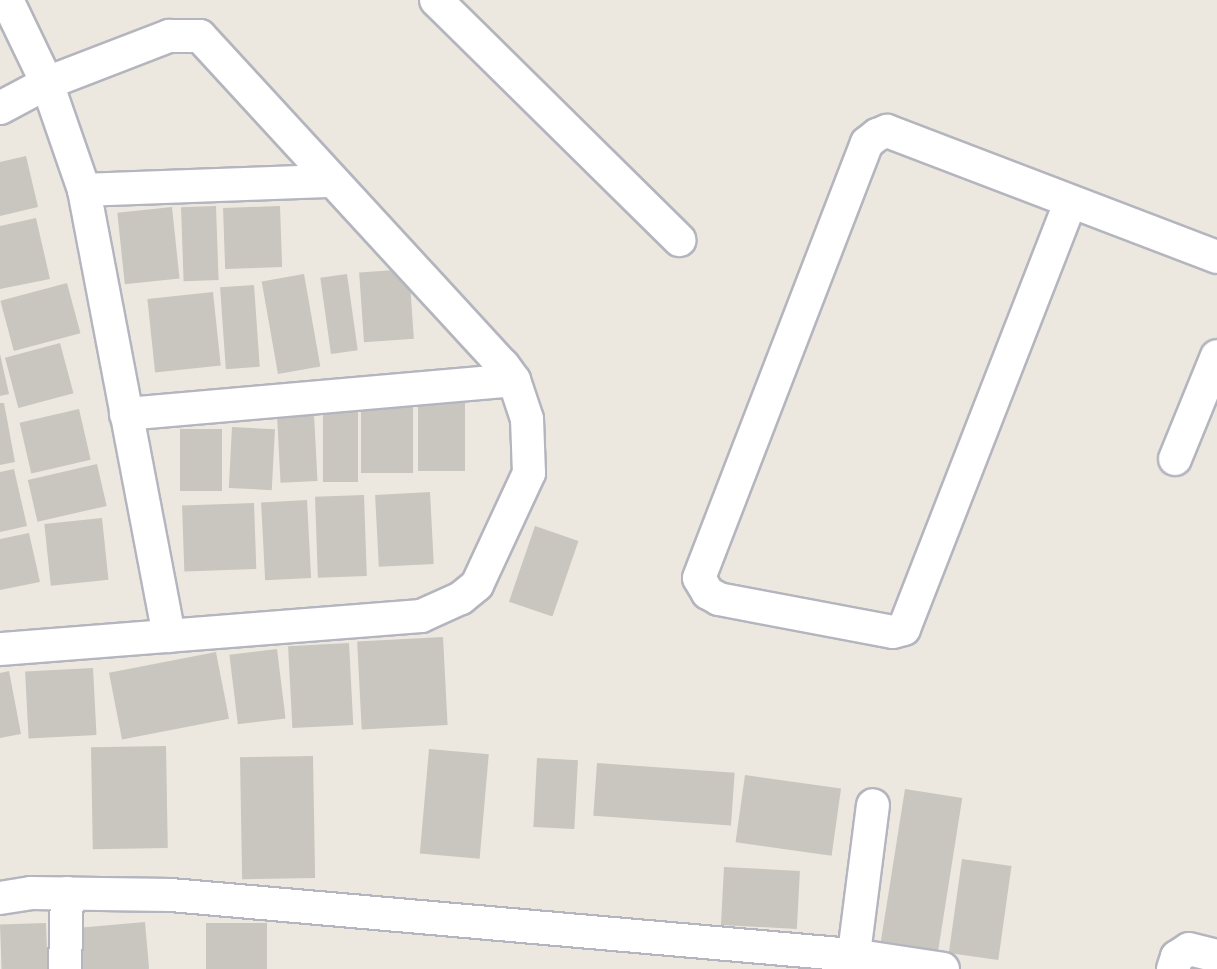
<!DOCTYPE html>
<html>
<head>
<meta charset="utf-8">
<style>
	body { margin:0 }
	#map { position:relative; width:1217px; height:969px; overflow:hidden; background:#ece8e0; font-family:Ubuntu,sans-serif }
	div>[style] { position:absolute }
	.building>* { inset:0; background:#c8c6be; transform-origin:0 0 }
	.roads { filter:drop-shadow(2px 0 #b4b5be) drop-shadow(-2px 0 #b4b5be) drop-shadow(0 2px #b4b5be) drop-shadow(0 -2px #b4b5be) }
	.minor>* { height:32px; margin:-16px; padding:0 16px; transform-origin:16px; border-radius:16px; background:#fff }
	span { translate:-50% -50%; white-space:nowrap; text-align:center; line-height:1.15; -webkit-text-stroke:4.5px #fff; paint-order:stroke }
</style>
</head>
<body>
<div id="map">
	<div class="building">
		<i style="clip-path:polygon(26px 156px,38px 207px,0 216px,0 162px)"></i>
		<i style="left:216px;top:206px;width:74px;height:35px;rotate:88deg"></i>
		<i style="left:280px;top:206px;width:61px;height:57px;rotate:88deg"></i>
		<i style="left:172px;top:207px;width:72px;height:55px;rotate:84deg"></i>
		<i style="clip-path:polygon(36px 218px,50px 279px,0 289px,0 226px)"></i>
		<i style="left:409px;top:269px;width:70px;height:50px;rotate:86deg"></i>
		<i style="left:304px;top:274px;width:94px;height:43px;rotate:80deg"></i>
		<i style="left:347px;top:274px;width:77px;height:27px;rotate:82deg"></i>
		<i style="left:67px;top:283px;width:52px;height:69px;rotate:75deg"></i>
		<i style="left:254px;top:285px;width:82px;height:34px;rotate:86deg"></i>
		<i style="left:213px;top:292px;width:74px;height:66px;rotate:84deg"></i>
		<i style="left:60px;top:343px;width:52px;height:57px;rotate:75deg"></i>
		<i style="clip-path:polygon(0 354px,9px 394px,0 396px)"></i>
		<i style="left:418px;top:400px;width:47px;height:71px"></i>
		<i style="clip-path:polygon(0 403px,4px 403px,15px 462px,0 465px)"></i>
		<i style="left:361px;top:406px;width:52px;height:67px"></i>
		<i style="left:79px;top:409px;width:52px;height:61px;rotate:77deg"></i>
		<i style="left:323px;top:410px;width:35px;height:72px"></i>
		<i style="left:314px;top:414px;width:67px;height:37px;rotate:87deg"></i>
		<i style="left:232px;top:427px;width:43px;height:61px;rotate:3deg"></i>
		<i style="left:180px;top:429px;width:42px;height:62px"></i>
		<i style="left:97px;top:464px;width:43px;height:71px;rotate:77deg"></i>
		<i style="clip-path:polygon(14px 469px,27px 526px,0 532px,0 472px)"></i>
		<i style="left:430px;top:492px;width:72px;height:55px;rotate:87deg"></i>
		<i style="left:364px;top:495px;width:81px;height:49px;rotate:88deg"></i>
		<i style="left:307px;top:500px;width:78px;height:46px;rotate:87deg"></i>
		<i style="left:254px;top:503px;width:66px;height:72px;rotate:88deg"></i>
		<i style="left:102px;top:518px;width:62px;height:58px;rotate:84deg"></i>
		<i style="left:535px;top:526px;width:46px;height:80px;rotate:19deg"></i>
		<i style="clip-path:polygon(29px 533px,40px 582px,0 590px,0 539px)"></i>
		<i style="left:443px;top:637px;width:88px;height:86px;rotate:87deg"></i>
		<i style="left:349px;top:643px;width:82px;height:61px;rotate:87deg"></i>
		<i style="left:277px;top:649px;width:70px;height:48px;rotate:83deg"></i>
		<i style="left:216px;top:652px;width:68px;height:109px;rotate:79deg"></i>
		<i style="left:93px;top:668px;width:67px;height:68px;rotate:87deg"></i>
		<i style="clip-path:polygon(9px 671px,21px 734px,0 738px,0 673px)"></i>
		<i style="left:166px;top:746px;width:102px;height:75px;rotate:89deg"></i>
		<i style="left:429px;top:749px;width:60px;height:105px;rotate:5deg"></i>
		<i style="left:313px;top:756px;width:122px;height:73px;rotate:89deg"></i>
		<i style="left:537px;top:758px;width:41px;height:69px;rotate:3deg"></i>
		<i style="left:597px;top:763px;width:138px;height:53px;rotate:4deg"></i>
		<i style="left:745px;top:775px;width:97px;height:68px;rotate:8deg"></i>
		<i style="left:905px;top:789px;width:58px;height:154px;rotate:9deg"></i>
		<i style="left:962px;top:859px;width:50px;height:95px;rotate:8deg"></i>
		<i style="left:724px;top:867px;width:76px;height:58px;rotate:3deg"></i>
		<i style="left:145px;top:922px;width:47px;height:66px;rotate:85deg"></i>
		<i style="left:46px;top:923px;width:46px;height:46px;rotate:88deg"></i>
		<i style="left:206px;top:923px;width:61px;height:46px"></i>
	</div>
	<div class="roads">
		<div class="minor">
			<i style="left:7px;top:0;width:92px;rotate:64.3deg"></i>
			<i style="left:47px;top:83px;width:113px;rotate:70.9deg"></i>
			<i style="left:84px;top:190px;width:454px;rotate:79.2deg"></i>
			<i style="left:436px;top:0;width:342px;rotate:44.6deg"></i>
			<i style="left:0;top:108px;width:53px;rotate:-28deg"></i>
			<i style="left:47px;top:83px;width:131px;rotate:-21.1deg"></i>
			<i style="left:169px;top:36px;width:31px"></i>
			<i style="left:200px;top:36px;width:447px;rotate:47.4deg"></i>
			<i style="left:503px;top:365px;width:19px;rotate:54deg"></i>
			<i style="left:514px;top:380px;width:41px;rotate:71.6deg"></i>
			<i style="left:527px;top:419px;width:54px;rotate:87.9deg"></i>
			<i style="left:529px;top:473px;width:123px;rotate:114.9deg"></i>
			<i style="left:477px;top:585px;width:21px;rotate:141deg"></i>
			<i style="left:461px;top:598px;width:44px;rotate:155.8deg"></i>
			<i style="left:421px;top:616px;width:422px;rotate:175.5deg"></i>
			<i style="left:84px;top:190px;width:248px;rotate:-2.1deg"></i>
			<i style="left:1070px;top:203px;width:457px;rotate:111.3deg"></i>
			<i style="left:904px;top:629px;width:11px;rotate:165deg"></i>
			<i style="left:893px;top:632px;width:177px;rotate:-169.3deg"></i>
			<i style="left:719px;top:599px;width:13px;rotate:-151deg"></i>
			<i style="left:708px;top:593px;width:17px;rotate:-121deg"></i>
			<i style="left:699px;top:578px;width:466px;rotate:-68.9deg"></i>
			<i style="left:867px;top:143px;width:13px;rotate:-39deg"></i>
			<i style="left:877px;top:135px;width:11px;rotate:-22deg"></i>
			<i style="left:887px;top:131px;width:353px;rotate:20.9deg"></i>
			<i style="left:126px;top:414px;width:389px;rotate:-5deg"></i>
			<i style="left:1175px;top:459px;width:111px;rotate:-67.8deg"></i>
			<i style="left:0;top:898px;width:31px;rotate:-9deg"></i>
			<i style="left:31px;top:893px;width:140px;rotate:0.8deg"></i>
			<i style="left:171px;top:895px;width:684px;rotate:5.04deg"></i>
			<i style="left:852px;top:955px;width:92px;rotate:8.7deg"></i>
			<i style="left:65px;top:969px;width:76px;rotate:-88.5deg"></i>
			<i style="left:852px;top:969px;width:165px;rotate:-82.7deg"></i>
			<i style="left:1173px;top:969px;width:13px;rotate:-72deg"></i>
			<i style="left:1177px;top:957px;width:14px;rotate:-34deg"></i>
			<i style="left:1189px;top:949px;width:29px;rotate:14deg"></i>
		</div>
	</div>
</div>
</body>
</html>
